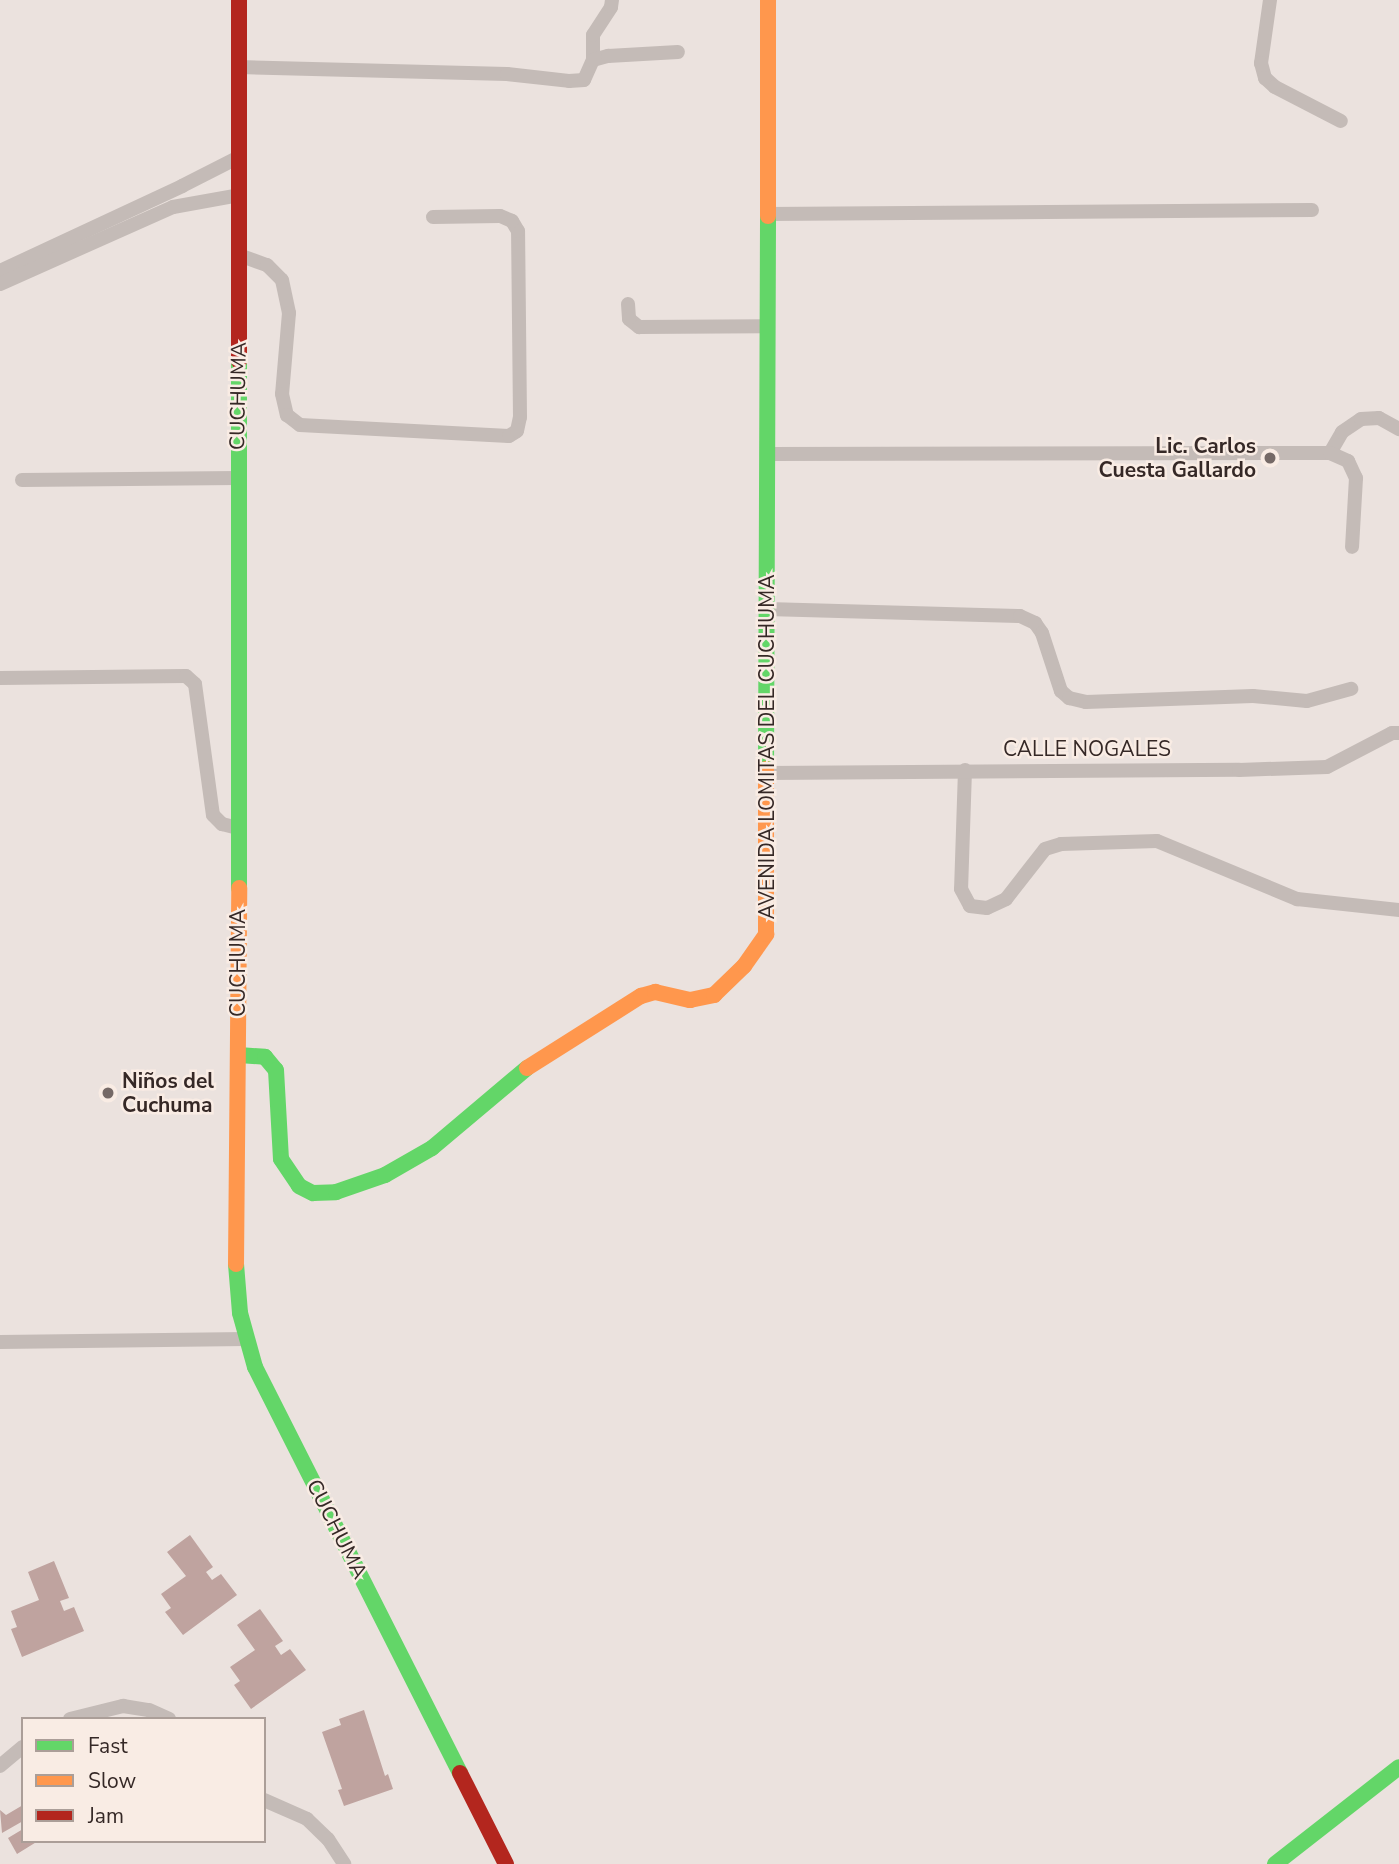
<!DOCTYPE html>
<html>
<head>
<meta charset="utf-8">
<style>
	body { margin:0 }
	#map { position:relative; width:1399px; height:1864px; overflow:hidden; background:#ebe2de; font-family:"Nunito Sans",sans-serif }
	div>[style] { position:absolute }
	.building>* { inset:0; background:#bfa39f }
	.street>* { height:14px; margin:-7px; padding:0 7px; transform-origin:7px; border-radius:7px; background:#c4bbb7 }
	.fast>* { height:16px; margin:-8px; padding:0 8px; transform-origin:8px; border-radius:8px; background:#63d668 }
	.slow>* { height:16px; margin:-8px; padding:0 8px; transform-origin:8px; border-radius:8px; background:#ff974d }
	.jam>* { height:16px; margin:-8px; padding:0 8px; transform-origin:8px; border-radius:8px; background:#b3261e }
	.dots>* { width:19px; height:19px; translate:-50% -50%; box-sizing:border-box; border:4px solid #f9ece4; border-radius:50% }
	span { translate:-50% -50%; white-space:nowrap; text-align:center; line-height:1.15; -webkit-text-stroke:5px #f9ece4; paint-order:stroke }
	.street-label { font-size:21px; color:#352826 }
	.poi-label { font-size:21px; color:#352826; font-weight:700 }
	.right { translate:-100% -50%; text-align:right }
	.left { translate:0 -50%; text-align:left }
	.legend { position:absolute; left:21px; top:1717px; width:245px; height:126px; box-sizing:border-box; background:#f9ece4; border:2px solid #ab9e98; margin:0; padding:9px 12px; list-style:none; font-size:21px; color:#352826 }
	.legend li { display:flex; align-items:center; gap:14px; height:35px }
	.legend b { width:35px; border:2px solid #ab9e98 }
</style>
</head>
<body>
<div id="map">
	<div class="building">
		<i style="clip-path:polygon(190px 1535px,213px 1567px,206px 1572px,212px 1580px,221px 1574px,237px 1595px,183px 1635px,165px 1612px,171px 1608px,161px 1594px,186px 1576px,167px 1552px)"></i>
		<i style="clip-path:polygon(54px 1561px,69px 1598px,60px 1601px,64px 1611px,74px 1607px,84px 1631px,22px 1657px,11px 1629px,17px 1627px,11px 1611px,39px 1600px,28px 1572px)"></i>
		<i style="clip-path:polygon(260px 1609px,283px 1641px,275px 1646px,281px 1655px,290px 1649px,306px 1670px,251px 1709px,234px 1685px,240px 1681px,230px 1667px,255px 1650px,237px 1625px)"></i>
		<i style="clip-path:polygon(364px 1710px,385px 1776px,388px 1774px,393px 1789px,344px 1806px,338px 1790px,342px 1789px,322px 1732px,341px 1725px,339px 1719px)"></i>
		<i style="clip-path:polygon(23px 1805px,23px 1821px,2px 1833px,0 1810px,6px 1815px)"></i>
		<i style="clip-path:polygon(23px 1829px,23px 1841px,38px 1841px,17px 1854px,8px 1838px)"></i>
	</div>
	<div class="street">
		<i style="left:1270px;top:0;width:64px;rotate:98.1deg"></i>
		<i style="left:1261px;top:63px;width:16px;rotate:75deg"></i>
		<i style="left:1265px;top:78px;width:13px;rotate:42deg"></i>
		<i style="left:1275px;top:87px;width:74px;rotate:27.3deg"></i>
		<i style="left:593px;top:60px;width:25px;rotate:-90deg"></i>
		<i style="left:593px;top:35px;width:33px;rotate:-57deg"></i>
		<i style="left:611px;top:7px;width:7px;rotate:-82deg"></i>
		<i style="left:239px;top:67px;width:268px;rotate:1.5deg"></i>
		<i style="left:507px;top:74px;width:62px;rotate:6.4deg"></i>
		<i style="left:569px;top:81px;width:15px;rotate:-4deg"></i>
		<i style="left:584px;top:80px;width:22px;rotate:-66deg"></i>
		<i style="left:593px;top:60px;width:16px;rotate:-15deg"></i>
		<i style="left:608px;top:56px;width:70px;rotate:-3.3deg"></i>
		<i style="left:767px;top:214px;width:545px;rotate:-0.42deg"></i>
		<i style="left:239px;top:255px;width:30px;rotate:20deg"></i>
		<i style="left:267px;top:265px;width:21px;rotate:45deg"></i>
		<i style="left:282px;top:280px;width:34px;rotate:78deg"></i>
		<i style="left:289px;top:313px;width:81px;rotate:94.9deg"></i>
		<i style="left:282px;top:394px;width:22px;rotate:77deg"></i>
		<i style="left:287px;top:415px;width:16px;rotate:38deg"></i>
		<i style="left:300px;top:425px;width:209px;rotate:3deg"></i>
		<i style="left:509px;top:436px;width:9px;rotate:-32deg"></i>
		<i style="left:517px;top:431px;width:14px;rotate:-78deg"></i>
		<i style="left:520px;top:417px;width:186px;rotate:-90.6deg"></i>
		<i style="left:518px;top:231px;width:12px;rotate:-121deg"></i>
		<i style="left:512px;top:221px;width:13px;rotate:-157deg"></i>
		<i style="left:500px;top:216px;width:67px;rotate:179.1deg"></i>
		<i style="left:0;top:271px;width:201px;rotate:-25deg"></i>
		<i style="left:182px;top:186px;width:64px;rotate:-27deg"></i>
		<i style="left:0;top:284px;width:189px;rotate:-24deg"></i>
		<i style="left:173px;top:207px;width:67px;rotate:-10.3deg"></i>
		<i style="left:628px;top:304px;width:15px;rotate:86deg"></i>
		<i style="left:629px;top:319px;width:13px;rotate:39deg"></i>
		<i style="left:639px;top:327px;width:128px;rotate:-0.4deg"></i>
		<i style="left:1330px;top:453px;width:24px;rotate:-60deg"></i>
		<i style="left:1342px;top:432px;width:23px;rotate:-34deg"></i>
		<i style="left:1361px;top:419px;width:18px;rotate:-3deg"></i>
		<i style="left:1379px;top:418px;width:23px;rotate:29deg"></i>
		<i style="left:768px;top:454px;width:562px;rotate:-0.1deg"></i>
		<i style="left:1330px;top:453px;width:20px;rotate:24deg"></i>
		<i style="left:1348px;top:461px;width:19px;rotate:65deg"></i>
		<i style="left:1356px;top:478px;width:69px;rotate:93.3deg"></i>
		<i style="left:22px;top:480px;width:215px;rotate:-0.5deg"></i>
		<i style="left:767px;top:609px;width:253px;rotate:1.6deg"></i>
		<i style="left:1020px;top:616px;width:17px;rotate:25deg"></i>
		<i style="left:1035px;top:623px;width:12px;rotate:55deg"></i>
		<i style="left:1042px;top:633px;width:61px;rotate:71.9deg"></i>
		<i style="left:1061px;top:691px;width:11px;rotate:41deg"></i>
		<i style="left:1069px;top:698px;width:17px;rotate:13deg"></i>
		<i style="left:1086px;top:702px;width:167px;rotate:-2.1deg"></i>
		<i style="left:1253px;top:696px;width:54px;rotate:5.3deg"></i>
		<i style="left:1307px;top:701px;width:46px;rotate:-15.3deg"></i>
		<i style="left:0;top:678px;width:186px;rotate:-0.6deg"></i>
		<i style="left:186px;top:676px;width:12px;rotate:42deg"></i>
		<i style="left:195px;top:684px;width:132px;rotate:82.2deg"></i>
		<i style="left:213px;top:815px;width:13px;rotate:45deg"></i>
		<i style="left:222px;top:824px;width:16px;rotate:14deg"></i>
		<i style="left:965px;top:770px;width:119px;rotate:91.9deg"></i>
		<i style="left:961px;top:889px;width:19px;rotate:62deg"></i>
		<i style="left:970px;top:906px;width:17px;rotate:7deg"></i>
		<i style="left:987px;top:908px;width:21px;rotate:-25deg"></i>
		<i style="left:1006px;top:899px;width:63px;rotate:-52deg"></i>
		<i style="left:1045px;top:849px;width:17px;rotate:-17deg"></i>
		<i style="left:1061px;top:844px;width:96px;rotate:-1.8deg"></i>
		<i style="left:1157px;top:841px;width:152px;rotate:22.5deg"></i>
		<i style="left:1297px;top:899px;width:103px;rotate:6.2deg"></i>
		<i style="left:768px;top:773px;width:471px;rotate:-0.4deg"></i>
		<i style="left:1239px;top:770px;width:88px;rotate:-2deg"></i>
		<i style="left:1327px;top:767px;width:73px;rotate:-27.6deg"></i>
		<i style="left:1392px;top:733px;width:7px"></i>
		<i style="left:0;top:1342px;width:246px;rotate:-0.7deg"></i>
		<i style="left:70px;top:1719px;width:55px;rotate:-13.8deg"></i>
		<i style="left:123px;top:1706px;width:26px;rotate:9deg"></i>
		<i style="left:149px;top:1710px;width:22px;rotate:24deg"></i>
		<i style="left:0;top:1766px;width:30px;rotate:-40deg"></i>
		<i style="left:264px;top:1800px;width:47px;rotate:23.8deg"></i>
		<i style="left:307px;top:1819px;width:29px;rotate:44deg"></i>
		<i style="left:328px;top:1839px;width:30px;rotate:57deg"></i>
	</div>
	<div class="fast">
		<i style="left:239px;top:361px;width:527px;rotate:90deg"></i>
		<i style="left:766px;top:769px;width:553px;rotate:-89.79deg"></i>
		<i style="left:239px;top:1055px;width:26px;rotate:4deg"></i>
		<i style="left:265px;top:1057px;width:17px;rotate:50deg"></i>
		<i style="left:276px;top:1070px;width:89px;rotate:86.8deg"></i>
		<i style="left:281px;top:1159px;width:32px;rotate:56deg"></i>
		<i style="left:299px;top:1186px;width:16px;rotate:27deg"></i>
		<i style="left:313px;top:1193px;width:23px;rotate:-2deg"></i>
		<i style="left:336px;top:1192px;width:52px;rotate:-19.1deg"></i>
		<i style="left:385px;top:1175px;width:54px;rotate:-29.9deg"></i>
		<i style="left:432px;top:1148px;width:124px;rotate:-40.1deg"></i>
		<i style="left:236px;top:1264px;width:49px;rotate:85.3deg"></i>
		<i style="left:240px;top:1313px;width:56px;rotate:74.5deg"></i>
		<i style="left:255px;top:1367px;width:455px;rotate:63.2deg"></i>
		<i style="left:1275px;top:1864px;width:157px;rotate:-38deg"></i>
	</div>
	<div class="slow">
		<i style="left:768px;top:216px;width:216px;rotate:-90deg"></i>
		<i style="left:527px;top:1068px;width:135px;rotate:-32.3deg"></i>
		<i style="left:641px;top:996px;width:15px;rotate:-16deg"></i>
		<i style="left:655px;top:992px;width:36px;rotate:13deg"></i>
		<i style="left:690px;top:1000px;width:25px;rotate:-12deg"></i>
		<i style="left:714px;top:995px;width:42px;rotate:-44deg"></i>
		<i style="left:744px;top:966px;width:39px;rotate:-55deg"></i>
		<i style="left:766px;top:934px;width:165px;rotate:-90deg"></i>
		<i style="left:236px;top:1264px;width:376px;rotate:-89.5deg"></i>
	</div>
	<div class="jam">
		<i style="left:239px;top:0;width:361px;rotate:90deg"></i>
		<i style="left:460px;top:1773px;width:102px;rotate:63.2deg"></i>
	</div>
	<div class="dots">
		<i style="left:1270px;top:458px;background:#756966"></i>
		<i style="left:108px;top:1093px;background:#756966"></i>
	</div>
	<div class="street-label">
		<span style="left:238px;top:396px;rotate:-89deg">CUCHUMA</span>
		<span style="left:767px;top:747px;rotate:-90deg">AVENIDA LOMITAS DEL CUCHUMA</span>
		<span style="left:1087px;top:749px">CALLE NOGALES</span>
		<span style="left:238px;top:963px;rotate:-90deg">CUCHUMA</span>
		<span style="left:337px;top:1529px;rotate:63deg">CUCHUMA</span>
	</div>
	<div class="poi-label">
		<span class="right" style="left:1256px;top:458px">Lic. Carlos<br>Cuesta Gallardo</span>
		<span class="left" style="left:122px;top:1093px">Niños del<br>Cuchuma</span>
	</div>
	<ul class="legend">
	<li><b style="height:9px;background:#63d668"></b>Fast</li>
	<li><b style="height:9px;background:#ff974d"></b>Slow</li>
	<li><b style="height:9px;background:#b3261e"></b>Jam</li>
	</ul>
</div>
</body>
</html>
